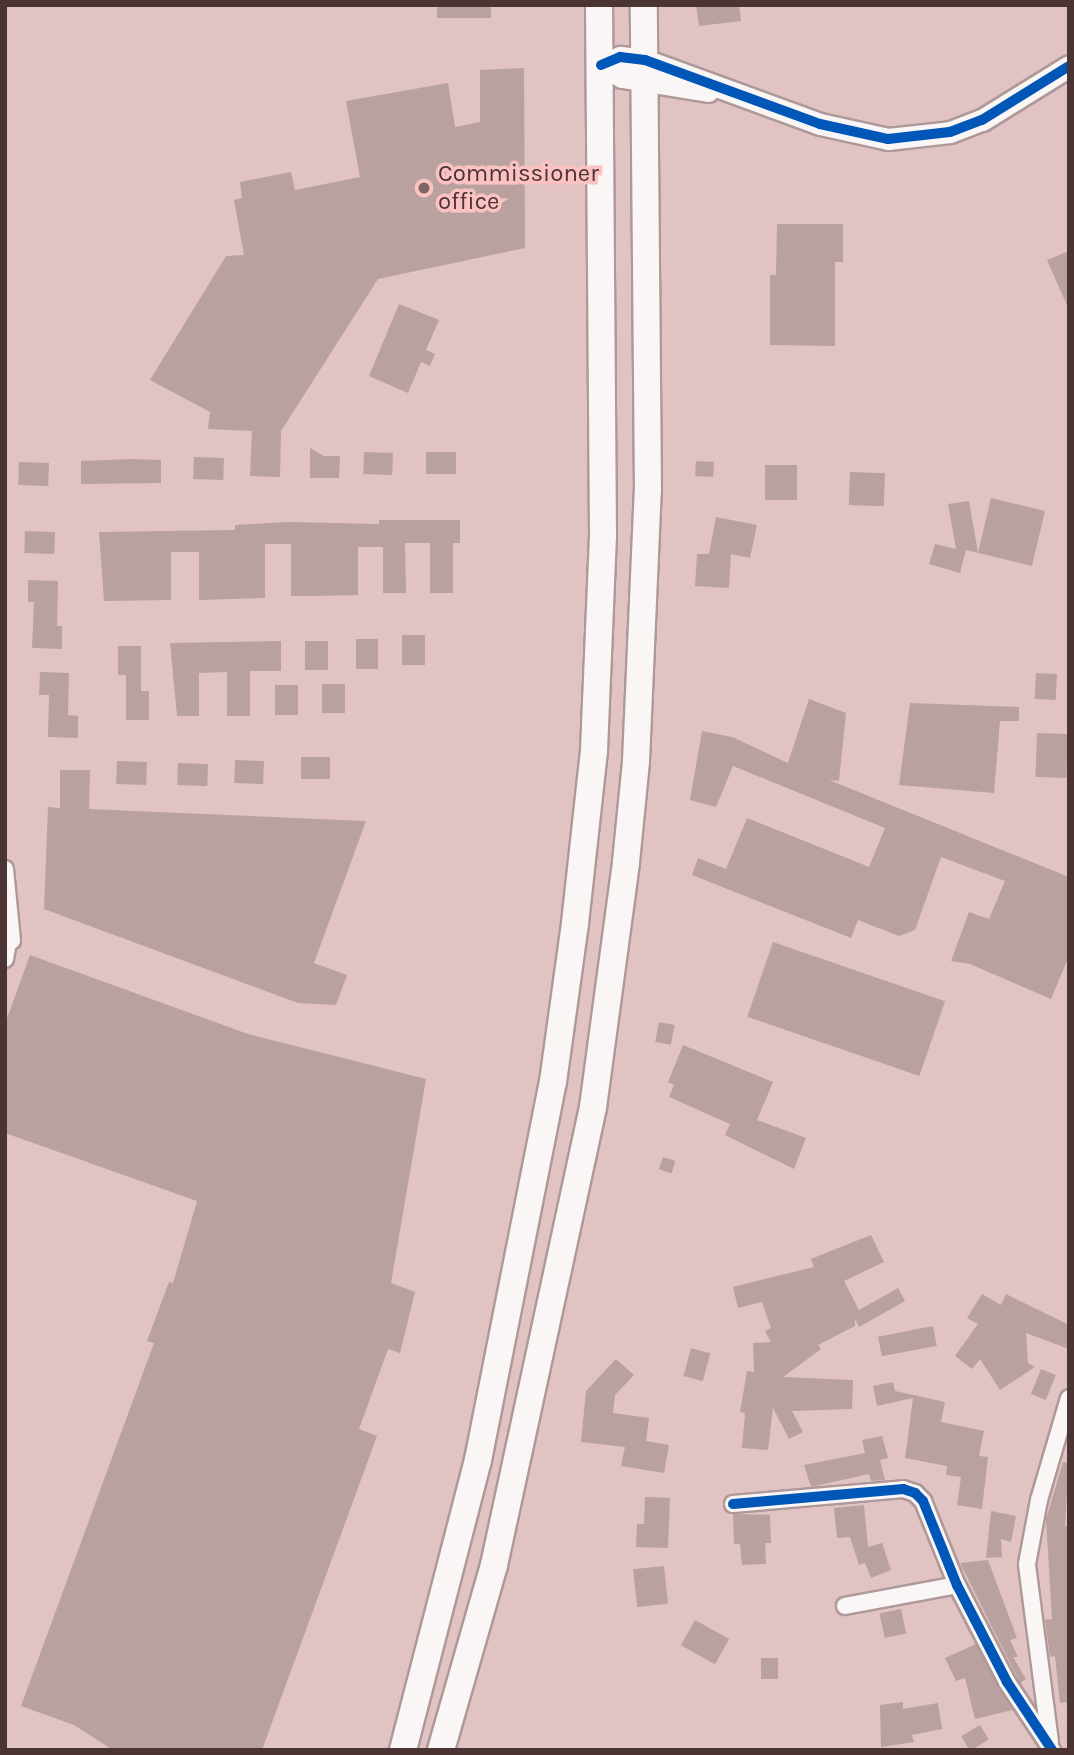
<!DOCTYPE html>
<html>
<head>
<meta charset="utf-8">
<style>
	body { margin:0 }
	#map { position:relative; width:1074px; height:1755px; overflow:hidden; background:#e1c3c3; font-family:Karla,sans-serif }
	div>[style] { position:absolute }
	.building>* { inset:0; background:#b8a19e; transform-origin:0 0 }
	.roads { filter:drop-shadow(2px 0 #ae9898) drop-shadow(-2px 0 #ae9898) drop-shadow(0 2px #ae9898) drop-shadow(0 -2px #ae9898) }
	.minor>* { height:16px; margin:-8px; padding:0 8px; transform-origin:8px; border-radius:8px; background:#faf6f6 }
	.tertiary>* { height:21px; margin:-10.5px; padding:0 10.5px; transform-origin:10.5px; border-radius:10.5px; background:#faf6f6 }
	.trunk>* { height:26px; margin:-13px; padding:0 13px; transform-origin:13px; border-radius:13px; background:#faf6f6 }
	.cycleway>* { height:10px; margin:-5px; padding:0 5px; transform-origin:5px; border-radius:5px; background:#0057b8 }
	.dots>* { width:19px; height:19px; translate:-50% -50%; box-sizing:border-box; border:4px solid #fcc2c2; border-radius:50% }
	span { translate:-50% -50%; white-space:nowrap; text-align:center; line-height:1.15; -webkit-text-stroke:7px #fcc2c2; paint-order:stroke }
	.poi-label { font-size:24px; color:#4a3434 }
	.left { translate:0 -50%; text-align:left }
	.frame { position:absolute; inset:0; border:7px solid #4a3434; pointer-events:none }
</style>
</head>
<body>
<div id="map">
	<div class="building">
		<i style="left:437px;top:5px;width:54px;height:13px"></i>
		<i style="clip-path:polygon(696px 5px,739px 5px,741px 21px,699px 26px)"></i>
		<i style="clip-path:polygon(524px 68px,525px 248px,378px 279px,281px 431px,280px 477px,250px 476px,252px 431px,208px 429px,210px 412px,150px 380px,226px 256px,244px 255px,234px 200px,242px 198px,240px 182px,291px 172px,295px 190px,360px 177px,346px 101px,448px 83px,455px 127px,480px 122px,480px 70px)"></i>
		<i style="clip-path:polygon(777px 224px,843px 224px,843px 262px,835px 262px,835px 346px,770px 345px,770px 275px,776px 275px)"></i>
		<i style="clip-path:polygon(1069px 251px,1069px 310px,1047px 260px)"></i>
		<i style="clip-path:polygon(399px 304px,439px 320px,426px 350px,435px 354px,430px 366px,421px 362px,408px 393px,369px 376px)"></i>
		<i style="clip-path:polygon(310px 448px,324px 456px,340px 456px,339px 478px,310px 478px)"></i>
		<i style="left:364px;top:452px;width:29px;height:22px;rotate:2deg"></i>
		<i style="left:426px;top:452px;width:30px;height:22px"></i>
		<i style="left:194px;top:457px;width:30px;height:22px;rotate:2deg"></i>
		<i style="clip-path:polygon(131px 459px,161px 460px,161px 483px,81px 484px,81px 461px)"></i>
		<i style="left:696px;top:461px;width:18px;height:15px;rotate:3deg"></i>
		<i style="left:19px;top:462px;width:30px;height:23px;rotate:2deg"></i>
		<i style="left:765px;top:465px;width:32px;height:35px"></i>
		<i style="left:850px;top:472px;width:35px;height:33px;rotate:2deg"></i>
		<i style="clip-path:polygon(991px 498px,1045px 511px,1032px 566px,966px 550px,960px 573px,929px 564px,935px 544px,956px 549px,948px 504px,969px 501px,978px 553px)"></i>
		<i style="clip-path:polygon(716px 517px,757px 525px,750px 558px,731px 554px,729px 588px,695px 586px,697px 554px,709px 554px)"></i>
		<i style="clip-path:polygon(379px 520px,460px 520px,460px 543px,453px 543px,453px 593px,430px 593px,430px 543px,405px 543px,406px 593px,383px 593px,383px 547px,358px 547px,358px 595px,314px 596px,291px 596px,291px 544px,265px 544px,265px 598px,199px 600px,199px 552px,171px 552px,171px 600px,104px 601px,99px 532px,235px 530px,235px 525px,287px 522px,379px 524px)"></i>
		<i style="left:25px;top:531px;width:30px;height:22px;rotate:2deg"></i>
		<i style="clip-path:polygon(28px 580px,58px 581px,57px 626px,62px 626px,62px 649px,32px 648px,34px 602px,28px 602px)"></i>
		<i style="left:425px;top:635px;width:30px;height:23px;rotate:90deg"></i>
		<i style="left:356px;top:639px;width:22px;height:30px"></i>
		<i style="clip-path:polygon(281px 641px,281px 671px,250px 671px,250px 716px,227px 716px,227px 672px,199px 673px,199px 716px,177px 716px,170px 643px)"></i>
		<i style="left:305px;top:641px;width:23px;height:29px"></i>
		<i style="clip-path:polygon(118px 646px,141px 646px,141px 691px,149px 691px,149px 720px,126px 720px,126px 675px,118px 675px)"></i>
		<i style="clip-path:polygon(40px 672px,69px 673px,68px 715px,78px 716px,78px 738px,48px 737px,49px 695px,39px 695px)"></i>
		<i style="left:1036px;top:673px;width:21px;height:26px;rotate:3deg"></i>
		<i style="left:322px;top:684px;width:23px;height:29px"></i>
		<i style="left:275px;top:685px;width:23px;height:30px"></i>
		<i style="clip-path:polygon(809px 699px,846px 713px,839px 781px,829px 780px,1069px 877px,1069px 956px,1051px 999px,970px 964px,951px 961px,969px 912px,989px 919px,1005px 881px,941px 857px,915px 930px,899px 936px,858px 920px,851px 938px,692px 875px,698px 858px,726px 869px,747px 818px,869px 867px,885px 828px,733px 766px,716px 807px,690px 800px,702px 731px,732px 737px,788px 763px)"></i>
		<i style="clip-path:polygon(910px 703px,1019px 707px,1019px 721px,1000px 721px,994px 793px,899px 785px)"></i>
		<i style="left:1037px;top:733px;width:31px;height:44px;rotate:2deg"></i>
		<i style="left:301px;top:757px;width:29px;height:22px"></i>
		<i style="left:235px;top:760px;width:29px;height:23px;rotate:2deg"></i>
		<i style="left:117px;top:761px;width:30px;height:23px;rotate:2deg"></i>
		<i style="left:178px;top:763px;width:30px;height:22px;rotate:2deg"></i>
		<i style="clip-path:polygon(60px 770px,90px 770px,89px 809px,366px 821px,314px 963px,347px 975px,336px 1005px,298px 1003px,44px 909px,48px 807px,60px 808px)"></i>
		<i style="left:773px;top:942px;width:182px;height:79px;rotate:19deg"></i>
		<i style="clip-path:polygon(30px 955px,248px 1034px,426px 1079px,391px 1283px,415px 1292px,400px 1353px,388px 1349px,359px 1429px,377px 1436px,262px 1750px,113px 1750px,74px 1725px,21px 1706px,154px 1343px,147px 1341px,169px 1282px,173px 1283px,197px 1201px,5px 1133px,5px 1024px)"></i>
		<i style="left:659px;top:1022px;width:16px;height:20px;rotate:11deg"></i>
		<i style="clip-path:polygon(683px 1045px,773px 1082px,757px 1120px,806px 1138px,794px 1169px,725px 1135px,730px 1124px,669px 1097px,674px 1085px,668px 1082px)"></i>
		<i style="left:663px;top:1157px;width:13px;height:13px;rotate:18deg"></i>
		<i style="clip-path:polygon(871px 1235px,884px 1262px,844px 1281px,859px 1310px,898px 1288px,905px 1301px,859px 1327px,855px 1319px,855px 1326px,818px 1345px,821px 1349px,783px 1377px,853px 1380px,852px 1409px,792px 1411px,803px 1432px,789px 1439px,773px 1408px,768px 1450px,742px 1448px,745px 1413px,740px 1412px,747px 1371px,754px 1372px,753px 1343px,771px 1342px,765px 1331px,771px 1328px,762px 1302px,738px 1308px,733px 1287px,814px 1267px,811px 1259px)"></i>
		<i style="clip-path:polygon(982px 1294px,1001px 1305px,1006px 1294px,1069px 1325px,1069px 1349px,1026px 1333px,1028px 1363px,1035px 1367px,1000px 1390px,980px 1359px,972px 1369px,955px 1356px,978px 1324px,967px 1318px)"></i>
		<i style="left:933px;top:1326px;width:20px;height:56px;rotate:79deg"></i>
		<i style="left:691px;top:1348px;width:20px;height:29px;rotate:15deg"></i>
		<i style="clip-path:polygon(616px 1359px,634px 1375px,615px 1395px,613px 1413px,649px 1418px,646px 1441px,669px 1445px,664px 1473px,621px 1466px,625px 1447px,581px 1442px,586px 1391px)"></i>
		<i style="left:1041px;top:1369px;width:16px;height:27px;rotate:22deg"></i>
		<i style="clip-path:polygon(893px 1382px,895px 1391px,945px 1402px,941px 1422px,984px 1431px,979px 1456px,988px 1457px,982px 1509px,957px 1505px,961px 1477px,946px 1475px,947px 1466px,905px 1458px,913px 1398px,877px 1406px,873px 1386px)"></i>
		<i style="clip-path:polygon(882px 1436px,888px 1458px,880px 1460px,885px 1480px,871px 1481px,869px 1474px,811px 1487px,804px 1465px,865px 1453px,862px 1440px)"></i>
		<i style="clip-path:polygon(1063px 1462px,1069px 1463px,1065px 1526px,1069px 1526px,1069px 1702px,1060px 1703px,1055px 1656px,1050px 1657px,1045px 1620px,1052px 1619px,1046px 1519px)"></i>
		<i style="clip-path:polygon(645px 1497px,670px 1498px,668px 1548px,636px 1547px,637px 1524px,644px 1524px)"></i>
		<i style="clip-path:polygon(864px 1505px,868px 1547px,882px 1543px,891px 1570px,871px 1578px,865px 1563px,859px 1565px,850px 1537px,837px 1538px,834px 1508px)"></i>
		<i style="clip-path:polygon(991px 1511px,1016px 1516px,1011px 1542px,1001px 1539px,1002px 1557px,986px 1558px)"></i>
		<i style="clip-path:polygon(733px 1514px,770px 1515px,771px 1543px,765px 1543px,766px 1564px,742px 1565px,740px 1544px,734px 1544px)"></i>
		<i style="clip-path:polygon(988px 1560px,1017px 1638px,1010px 1640px,1018px 1657px,1013px 1657px,1026px 1679px,1020px 1683px,960px 1563px)"></i>
		<i style="left:664px;top:1566px;width:38px;height:31px;rotate:84deg"></i>
		<i style="left:901px;top:1609px;width:25px;height:22px;rotate:78deg"></i>
		<i style="left:695px;top:1620px;width:39px;height:29px;rotate:29deg"></i>
		<i style="clip-path:polygon(976px 1644px,1012px 1710px,975px 1719px,965px 1678px,956px 1681px,945px 1658px)"></i>
		<i style="left:761px;top:1658px;width:17px;height:21px"></i>
		<i style="clip-path:polygon(903px 1702px,903px 1709px,938px 1703px,942px 1729px,912px 1735px,914px 1742px,881px 1747px,880px 1705px)"></i>
		<i style="left:980px;top:1725px;width:17px;height:22px;rotate:59deg"></i>
	</div>
	<div class="roads">
		<div class="minor">
			<i style="left:5px;top:869px;width:72px;rotate:84.4deg"></i>
			<i style="left:5px;top:959px;width:28px;rotate:-80deg"></i>
			<i style="left:733px;top:1504px;width:171px;rotate:-5deg"></i>
			<i style="left:903px;top:1489px;width:13px;rotate:18deg"></i>
			<i style="left:915px;top:1493px;width:11px;rotate:45deg"></i>
			<i style="left:923px;top:1501px;width:91px;rotate:68deg"></i>
			<i style="left:957px;top:1585px;width:109px;rotate:62.7deg"></i>
			<i style="left:1007px;top:1682px;width:82px;rotate:56.5deg"></i>
			<i style="left:845px;top:1606px;width:114px;rotate:-10.6deg"></i>
			<i style="left:1050px;top:1742px;width:179px;rotate:-97.4deg"></i>
			<i style="left:1027px;top:1564px;width:65px;rotate:-79.4deg"></i>
			<i style="left:1039px;top:1500px;width:106px;rotate:-73.6deg"></i>
		</div>
		<div class="tertiary">
			<i style="left:601px;top:65px;width:21px;rotate:-23deg"></i>
			<i style="left:620px;top:57px;width:25px;rotate:7deg"></i>
			<i style="left:645px;top:60px;width:186px;rotate:20.1deg"></i>
			<i style="left:820px;top:124px;width:70px;rotate:12.4deg"></i>
			<i style="left:888px;top:139px;width:62px;rotate:-6.4deg"></i>
			<i style="left:950px;top:132px;width:34px;rotate:-21deg"></i>
			<i style="left:982px;top:120px;width:102px;rotate:-31.8deg"></i>
			<i style="left:601px;top:65px;width:24px;rotate:30deg"></i>
			<i style="left:622px;top:77px;width:87px;rotate:9.2deg"></i>
		</div>
		<div class="trunk">
			<i style="left:403px;top:1750px;width:300px;rotate:-75.5deg"></i>
			<i style="left:478px;top:1460px;width:385px;rotate:-78.8deg"></i>
			<i style="left:553px;top:1082px;width:161px;rotate:-82.1deg"></i>
			<i style="left:575px;top:923px;width:174px;rotate:-83.7deg"></i>
			<i style="left:594px;top:750px;width:214px;rotate:-87.6deg"></i>
			<i style="left:603px;top:536px;width:531px;rotate:-90.43deg"></i>
			<i style="left:441px;top:1750px;width:192px;rotate:-74deg"></i>
			<i style="left:494px;top:1565px;width:469px;rotate:-77.8deg"></i>
			<i style="left:593px;top:1107px;width:247px;rotate:-82.3deg"></i>
			<i style="left:626px;top:862px;width:101px;rotate:-84.3deg"></i>
			<i style="left:636px;top:761px;width:270px;rotate:-87.5deg"></i>
			<i style="left:648px;top:491px;width:486px;rotate:-90.5deg"></i>
		</div>
	</div>
	<div class="cycleway">
		<i style="left:601px;top:65px;width:21px;rotate:-23deg"></i>
		<i style="left:620px;top:57px;width:25px;rotate:7deg"></i>
		<i style="left:645px;top:60px;width:186px;rotate:20.1deg"></i>
		<i style="left:820px;top:124px;width:70px;rotate:12.4deg"></i>
		<i style="left:888px;top:139px;width:62px;rotate:-6.4deg"></i>
		<i style="left:950px;top:132px;width:34px;rotate:-21deg"></i>
		<i style="left:982px;top:120px;width:102px;rotate:-31.8deg"></i>
		<i style="left:733px;top:1504px;width:171px;rotate:-5deg"></i>
		<i style="left:903px;top:1489px;width:13px;rotate:18deg"></i>
		<i style="left:915px;top:1493px;width:11px;rotate:45deg"></i>
		<i style="left:923px;top:1501px;width:91px;rotate:68deg"></i>
		<i style="left:957px;top:1585px;width:109px;rotate:62.7deg"></i>
		<i style="left:1007px;top:1682px;width:82px;rotate:56.5deg"></i>
	</div>
	<div class="dots">
		<i style="left:424px;top:188px;background:#7f6666"></i>
	</div>
	<div class="poi-label">
		<span class="left" style="left:438px;top:188px">Commissioner<br>office</span>
	</div>
	<div class="frame"></div>
</div>
</body>
</html>
